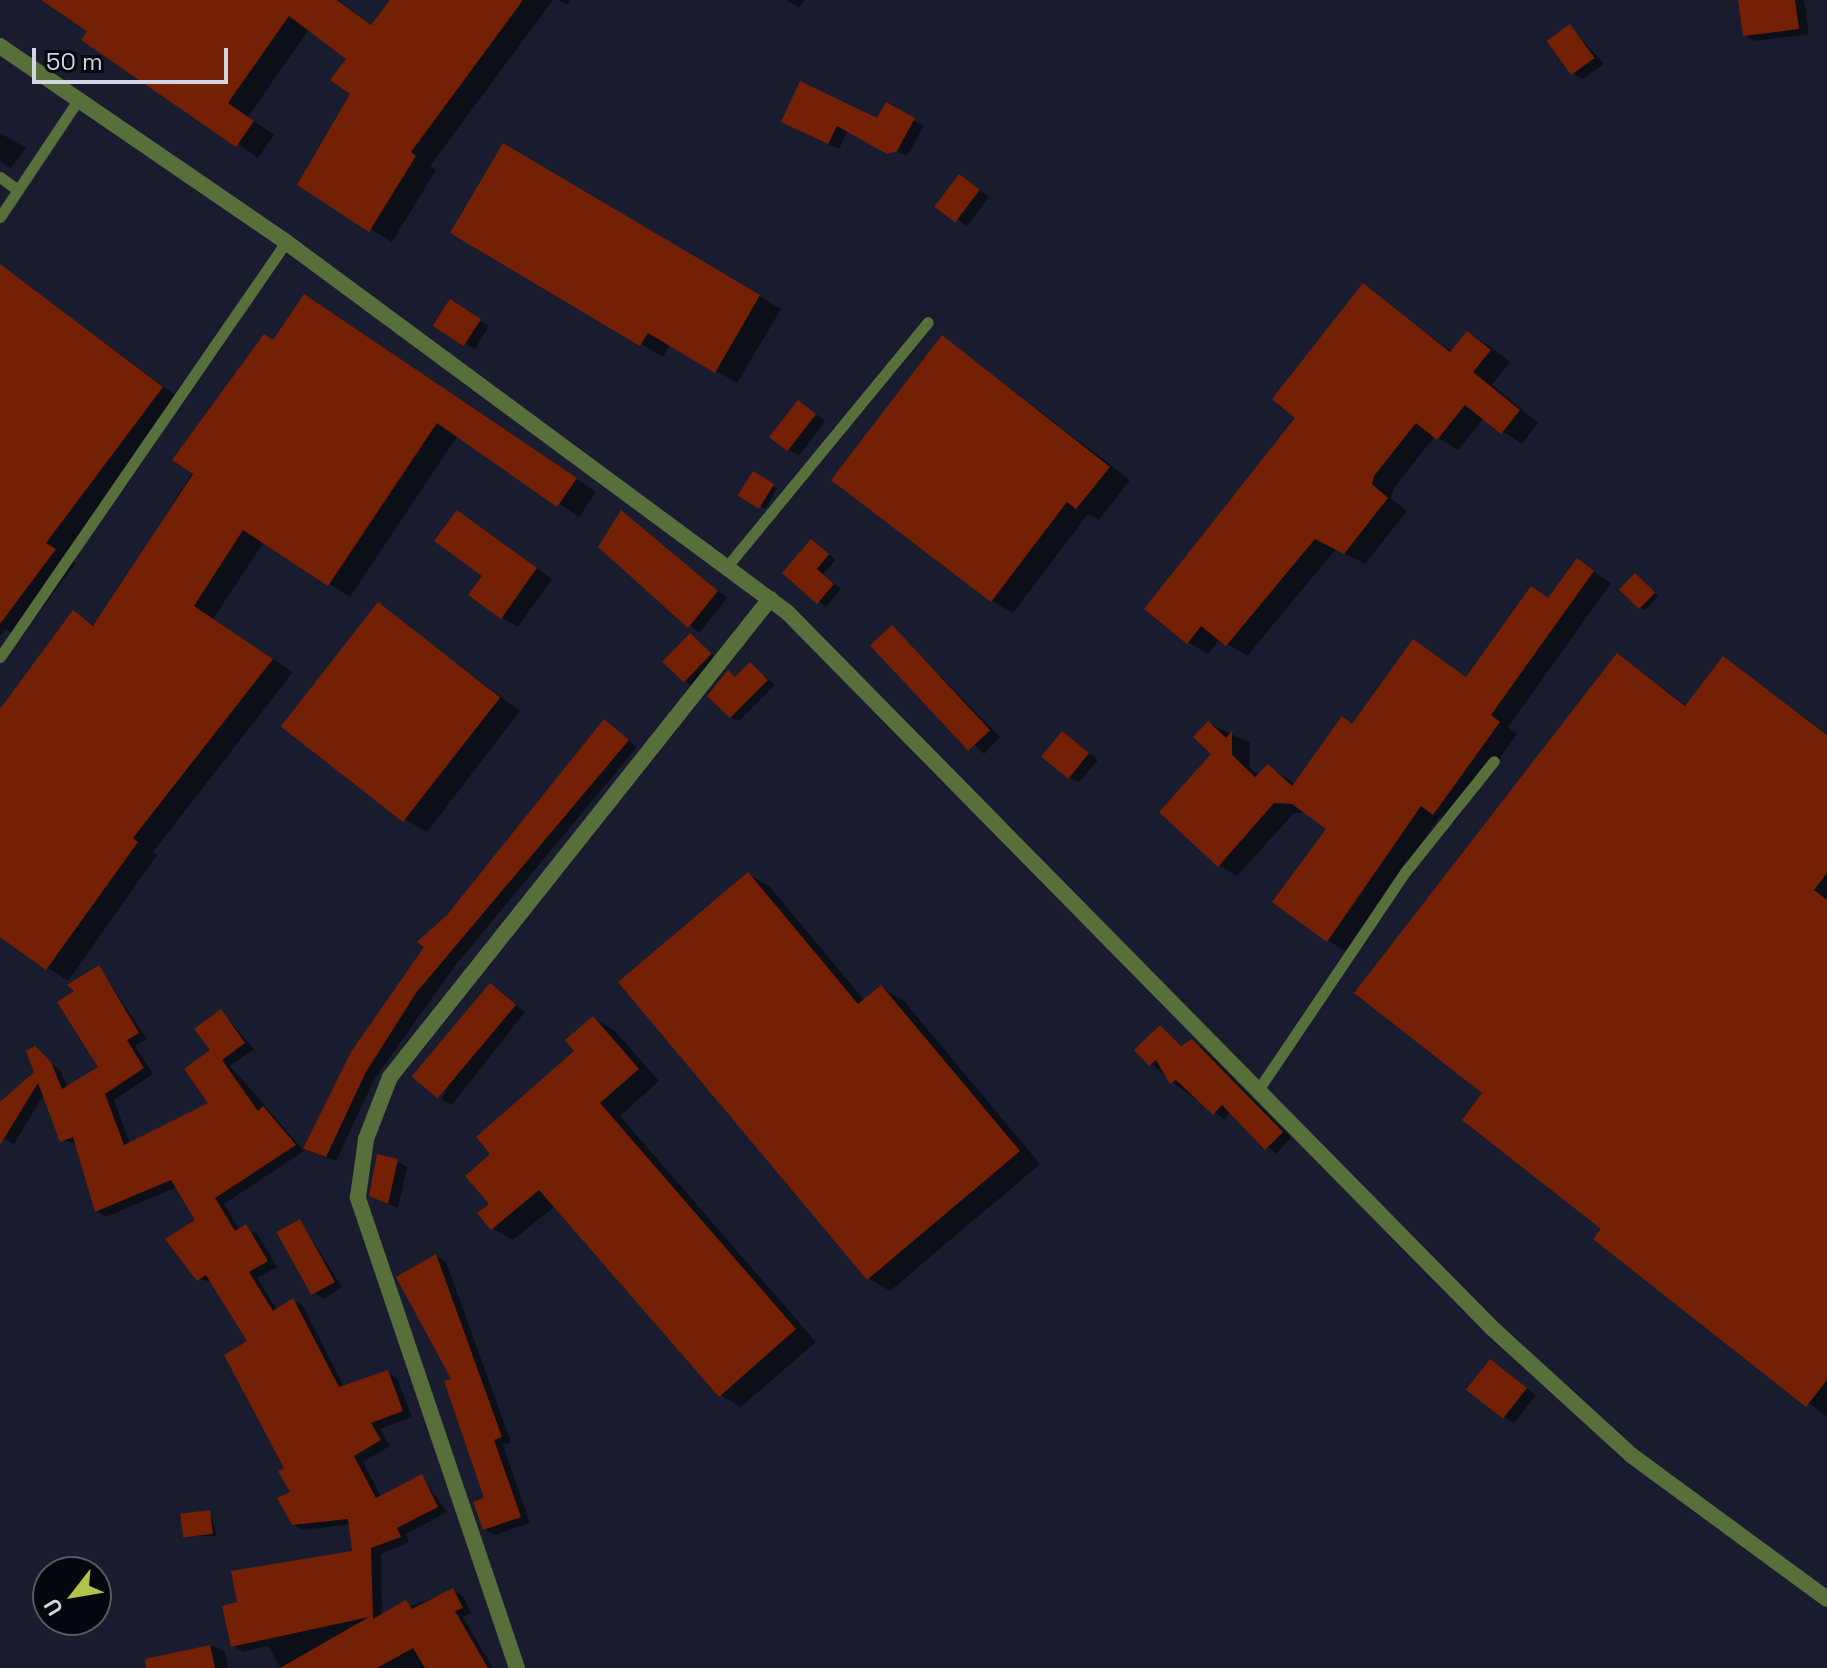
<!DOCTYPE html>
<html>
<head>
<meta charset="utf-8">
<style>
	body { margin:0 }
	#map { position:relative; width:1827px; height:1668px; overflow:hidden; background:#181c2e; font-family:"Space Grotesk",sans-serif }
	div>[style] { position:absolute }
	.shadow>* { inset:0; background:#0007; transform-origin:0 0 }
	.building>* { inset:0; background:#732005; transform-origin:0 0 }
	.lane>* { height:11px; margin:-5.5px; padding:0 5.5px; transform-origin:5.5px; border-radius:5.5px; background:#576f3b }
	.street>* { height:16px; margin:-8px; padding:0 8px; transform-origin:8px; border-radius:8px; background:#576f3b }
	span { translate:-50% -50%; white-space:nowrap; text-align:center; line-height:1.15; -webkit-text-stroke:6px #05070e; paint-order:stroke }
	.north { position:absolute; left:32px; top:1556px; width:80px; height:80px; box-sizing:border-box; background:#05070e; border:2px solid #575962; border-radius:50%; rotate:239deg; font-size:22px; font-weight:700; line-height:32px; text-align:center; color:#d1d4e1 }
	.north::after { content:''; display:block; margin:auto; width:28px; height:36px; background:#b3c24b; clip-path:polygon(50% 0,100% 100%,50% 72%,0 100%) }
	.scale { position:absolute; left:32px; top:48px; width:196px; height:36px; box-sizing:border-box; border:4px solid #d1d4e1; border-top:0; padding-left:10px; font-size:24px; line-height:28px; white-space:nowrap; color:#d1d4e1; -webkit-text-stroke:6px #05070e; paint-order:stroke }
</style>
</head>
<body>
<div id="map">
	<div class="shadow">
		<i style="clip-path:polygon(45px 0,339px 0,373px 26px,392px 0,553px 0,430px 166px,436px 170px,392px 242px,300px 185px,353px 94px,349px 59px,309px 29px,248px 117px,274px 135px,258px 158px)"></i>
		<i style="clip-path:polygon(558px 0,570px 0,567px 5px)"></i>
		<i style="clip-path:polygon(786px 0,805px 0,799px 8px)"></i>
		<i style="clip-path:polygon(1740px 0,1804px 0,1809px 34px,1755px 41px,1744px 35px)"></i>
		<i style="clip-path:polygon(1571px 27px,1604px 64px,1583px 79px,1572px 73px)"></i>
		<i style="clip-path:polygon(887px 105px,924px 126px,907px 156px,848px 130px,839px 149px,793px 127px,878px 121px)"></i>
		<i style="clip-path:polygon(0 133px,26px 148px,11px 168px,0 161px)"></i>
		<i style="clip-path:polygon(504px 145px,781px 309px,737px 383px,670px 344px,663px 357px,453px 233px)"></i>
		<i style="clip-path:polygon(970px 183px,989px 197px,967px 226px,938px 206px)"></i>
		<i style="clip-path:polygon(0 265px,183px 401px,67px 556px,76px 563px,20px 638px,5px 629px,0 637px)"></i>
		<i style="clip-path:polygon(1364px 286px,1452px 352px,1468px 333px,1488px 345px,1510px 362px,1492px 385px,1538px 423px,1522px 444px,1484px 418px,1458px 450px,1435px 436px,1394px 488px,1391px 498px,1407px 511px,1365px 564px,1336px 549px,1247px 656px,1220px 639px,1208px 654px,1188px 642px)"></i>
		<i style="left:450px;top:302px;width:46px;height:27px;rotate:32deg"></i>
		<i style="clip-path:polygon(325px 308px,596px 492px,579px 517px,458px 435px,350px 597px,264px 542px,213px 619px,293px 672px,153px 852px,157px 855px,68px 981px,0 935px,0 712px,74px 613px,96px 626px,274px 342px)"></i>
		<i style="clip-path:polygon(943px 337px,1130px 480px,1099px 520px,1088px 514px,1013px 613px,992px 601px)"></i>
		<i style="clip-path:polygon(809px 409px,825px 421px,799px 456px,789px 450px)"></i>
		<i style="left:753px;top:474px;width:28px;height:24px;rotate:30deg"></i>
		<i style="clip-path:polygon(631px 519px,727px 598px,699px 633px,600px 546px)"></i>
		<i style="clip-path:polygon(473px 522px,552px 579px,518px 627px,502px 617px)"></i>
		<i style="clip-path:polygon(819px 546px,836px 560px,823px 574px,841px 589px,826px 607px,785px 573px)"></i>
		<i style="clip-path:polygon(1577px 561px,1611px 583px,1508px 727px,1517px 734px,1453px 824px,1440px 816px,1346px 951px,1328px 941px,1329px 828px,1308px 813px,1294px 813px,1237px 876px,1219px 865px,1208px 723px,1250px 743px,1250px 768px,1259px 776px,1269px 766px,1295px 784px,1353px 725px,1414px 641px,1468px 678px,1550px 599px)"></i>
		<i style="clip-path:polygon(1640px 578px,1658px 596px,1645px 610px,1641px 608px)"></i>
		<i style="clip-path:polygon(378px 604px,520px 711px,427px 832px,406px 820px)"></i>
		<i style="clip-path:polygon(893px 628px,1000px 737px,984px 754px,875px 648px)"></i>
		<i style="clip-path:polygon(690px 636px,719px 660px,693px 686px,685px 681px)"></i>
		<i style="clip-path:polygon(1618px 655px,1687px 706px,1724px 658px,1827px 734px,1827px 1417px,1596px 1238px,1603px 1229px,1485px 1093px)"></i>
		<i style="clip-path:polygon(750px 664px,775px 685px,739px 721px,731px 717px,728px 672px,737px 677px)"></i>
		<i style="clip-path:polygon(604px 722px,637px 747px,454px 967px,375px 1078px,336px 1161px,304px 1150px,353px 1053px,448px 917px)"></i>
		<i style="clip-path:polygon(1063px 733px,1098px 760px,1079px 782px,1069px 777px)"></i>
		<i style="clip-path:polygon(748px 874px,770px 887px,865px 1001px,881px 988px,903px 1000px,1040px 1164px,890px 1291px,868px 1278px)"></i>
		<i style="clip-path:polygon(99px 967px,147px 1039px,135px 1046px,153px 1074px,114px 1100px,130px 1144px,211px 1104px,221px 1011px,254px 1049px,230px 1066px,304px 1151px,224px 1204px,240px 1231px,256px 1232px,277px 1267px,257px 1278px,278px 1311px,293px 1300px,303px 1306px,344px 1387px,387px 1372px,397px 1378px,412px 1417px,380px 1429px,390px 1446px,363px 1462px,382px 1498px,422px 1477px,447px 1512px,406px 1534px,409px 1542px,381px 1554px,382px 1616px,453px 1591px,463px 1596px,471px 1613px,463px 1617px,493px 1668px,281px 1668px,268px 1646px,243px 1652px,233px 1646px,239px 1604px,355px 1553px,351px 1524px,303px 1530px,293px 1524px,292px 1492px,250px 1342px,212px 1282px,199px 1279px,198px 1221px,177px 1187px,106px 1217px,96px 1211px,78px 1144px,62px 1140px,44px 1094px,14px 1144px,0 1136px,0 1106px,37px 1073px,35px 1049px,60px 1070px,68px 1088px,101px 1067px,78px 991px)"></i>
		<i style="clip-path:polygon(491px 986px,525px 1012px,452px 1105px,442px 1100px)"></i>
		<i style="clip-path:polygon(593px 1018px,614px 1030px,659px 1081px,620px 1116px,816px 1342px,741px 1407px,720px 1395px,555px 1206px,513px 1240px,492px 1228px,491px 1204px)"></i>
		<i style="clip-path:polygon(1160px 1028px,1183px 1047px,1202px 1047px,1291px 1138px,1276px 1154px,1231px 1111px,1224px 1119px,1172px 1082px,1137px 1050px)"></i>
		<i style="clip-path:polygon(397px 1161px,407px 1167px,398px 1208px,382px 1201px)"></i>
		<i style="clip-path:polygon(300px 1221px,342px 1287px,324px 1299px,316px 1294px)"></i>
		<i style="clip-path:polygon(436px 1256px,446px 1262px,511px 1442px,503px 1445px,530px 1523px,495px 1535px,484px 1529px,487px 1499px,453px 1380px)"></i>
		<i style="clip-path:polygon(1491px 1362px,1536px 1395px,1514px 1423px,1504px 1417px)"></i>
		<i style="clip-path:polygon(210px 1512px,217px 1536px,185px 1536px)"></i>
		<i style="clip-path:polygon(214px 1646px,225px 1652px,228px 1668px,164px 1668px,161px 1657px)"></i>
	</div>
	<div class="building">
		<i style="clip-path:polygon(41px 0,337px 0,371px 25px,390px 0,523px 0,411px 152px,416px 156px,369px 232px,297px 185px,350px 94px,330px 80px,346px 59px,289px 16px,228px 103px,254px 121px,236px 147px,81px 40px,87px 31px)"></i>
		<i style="clip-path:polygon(1738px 0,1795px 0,1799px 29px,1743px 36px)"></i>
		<i style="left:1570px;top:24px;width:42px;height:29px;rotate:54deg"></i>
		<i style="clip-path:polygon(800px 81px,877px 118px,886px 102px,915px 118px,897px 151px,887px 154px,837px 126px,828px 144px,781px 122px)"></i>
		<i style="clip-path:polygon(503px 143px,760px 295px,715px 373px,648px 333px,640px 346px,450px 233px)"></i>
		<i style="left:959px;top:174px;width:26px;height:41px;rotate:37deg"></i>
		<i style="clip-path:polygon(0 264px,163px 387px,46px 543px,56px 549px,0 624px)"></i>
		<i style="clip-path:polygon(1363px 283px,1450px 352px,1467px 331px,1491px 350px,1473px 372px,1520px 410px,1501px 434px,1465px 405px,1437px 440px,1416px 423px,1374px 476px,1372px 484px,1388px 498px,1344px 554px,1315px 539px,1226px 646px,1201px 626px,1187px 644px,1144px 609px,1295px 418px,1272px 399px)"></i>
		<i style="clip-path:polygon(304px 294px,577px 478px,557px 507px,437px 423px,328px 586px,243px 530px,194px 606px,273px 659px,133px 838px,138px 842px,46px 970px,0 937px,0 709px,73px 610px,93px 626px,193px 474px,172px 460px,264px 334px,273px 340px)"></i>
		<i style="left:450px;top:299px;width:37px;height:32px;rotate:33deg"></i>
		<i style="clip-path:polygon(942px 335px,1110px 467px,1076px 509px,1067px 502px,991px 602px,831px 480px)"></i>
		<i style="left:798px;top:400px;width:23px;height:47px;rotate:38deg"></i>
		<i style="left:753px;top:471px;width:25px;height:29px;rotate:32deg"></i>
		<i style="clip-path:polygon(457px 510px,537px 568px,501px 619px,468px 595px,482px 576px,434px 541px)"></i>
		<i style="clip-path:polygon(621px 510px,718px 591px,688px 628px,598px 547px)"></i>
		<i style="clip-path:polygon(811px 539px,829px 554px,817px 569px,834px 584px,817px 604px,782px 573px)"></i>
		<i style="clip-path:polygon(1577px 558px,1594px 571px,1491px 715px,1500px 722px,1433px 815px,1421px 806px,1327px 942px,1272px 902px,1326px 829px,1292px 804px,1274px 803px,1218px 867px,1159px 812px,1211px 754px,1193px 737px,1208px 721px,1226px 738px,1232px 731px,1232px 755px,1255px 777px,1268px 764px,1292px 786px,1342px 716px,1352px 724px,1413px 639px,1466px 677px,1531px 586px,1548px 598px)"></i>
		<i style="left:1635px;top:573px;width:28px;height:23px;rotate:44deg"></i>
		<i style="left:378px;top:602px;width:155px;height:158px;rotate:38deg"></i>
		<i style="left:892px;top:625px;width:144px;height:30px;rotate:47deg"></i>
		<i style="left:690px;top:633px;width:30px;height:40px;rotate:44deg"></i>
		<i style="clip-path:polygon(1617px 653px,1685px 706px,1723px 656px,1827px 735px,1827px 873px,1814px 890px,1827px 900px,1827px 1380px,1806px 1407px,1593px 1239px,1601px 1229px,1462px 1120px,1482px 1093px,1354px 993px)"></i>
		<i style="clip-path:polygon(750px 662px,768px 680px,730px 718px,707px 696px,728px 670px,735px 677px)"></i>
		<i style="clip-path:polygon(604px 719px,629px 740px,416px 993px,366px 1072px,326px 1157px,303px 1149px,351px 1052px,424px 947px,417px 942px,447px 915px)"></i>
		<i style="left:1062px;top:731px;width:35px;height:33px;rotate:39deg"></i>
		<i style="clip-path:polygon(748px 872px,858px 1004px,881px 985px,1020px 1151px,867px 1280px,618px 982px)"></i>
		<i style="clip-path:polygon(99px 965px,139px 1033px,127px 1040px,144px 1068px,105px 1094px,124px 1145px,208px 1103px,184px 1069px,210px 1050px,194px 1029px,221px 1009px,245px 1043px,222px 1060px,258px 1111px,263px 1106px,296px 1145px,215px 1198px,235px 1231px,246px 1224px,268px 1261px,249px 1272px,273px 1311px,293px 1298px,339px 1387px,388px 1370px,403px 1411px,371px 1423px,381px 1440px,354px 1456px,376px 1498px,422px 1474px,438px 1507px,397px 1528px,401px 1537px,371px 1548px,373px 1619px,406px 1600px,412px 1609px,453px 1588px,463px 1608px,455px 1611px,488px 1668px,425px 1668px,413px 1648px,377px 1668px,280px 1668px,369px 1617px,231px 1647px,222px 1606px,237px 1602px,231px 1571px,352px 1551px,348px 1519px,292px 1525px,277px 1498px,290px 1492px,278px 1471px,284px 1468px,224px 1355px,247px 1341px,206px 1275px,197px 1281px,165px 1239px,195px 1220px,171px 1180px,95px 1212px,73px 1137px,60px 1142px,38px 1083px,0 1145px,0 1102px,34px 1072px,26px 1051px,35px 1046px,51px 1062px,62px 1089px,98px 1067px,57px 1002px,74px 991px,67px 985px)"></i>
		<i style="left:490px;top:983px;width:34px;height:122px;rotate:40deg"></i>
		<i style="clip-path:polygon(593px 1016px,639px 1069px,600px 1103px,796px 1329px,719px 1397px,539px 1190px,491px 1230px,477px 1213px,489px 1204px,465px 1176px,490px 1154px,476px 1137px,574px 1051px,565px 1040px)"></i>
		<i style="clip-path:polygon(1160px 1025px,1181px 1046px,1192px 1039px,1283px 1132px,1265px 1150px,1222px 1105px,1213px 1115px,1176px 1080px,1170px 1084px,1156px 1060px,1149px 1066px,1134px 1050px)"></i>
		<i style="clip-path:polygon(377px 1154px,398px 1159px,388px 1204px,369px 1196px)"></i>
		<i style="left:300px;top:1219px;width:72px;height:27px;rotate:61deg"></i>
		<i style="clip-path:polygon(436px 1254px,502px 1437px,494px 1440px,521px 1517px,483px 1530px,473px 1502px,484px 1498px,444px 1381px,451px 1379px,396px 1277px)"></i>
		<i style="left:1490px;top:1359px;width:47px;height:39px;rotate:38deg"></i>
		<i style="left:210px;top:1510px;width:24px;height:30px;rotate:83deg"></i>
		<i style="clip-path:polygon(210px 1645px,215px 1668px,146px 1668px,145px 1659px)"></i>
	</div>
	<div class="lane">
		<i style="left:0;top:177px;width:22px;rotate:36deg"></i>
		<i style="left:0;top:217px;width:141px;rotate:-56.3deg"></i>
		<i style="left:729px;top:564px;width:313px;rotate:-50.6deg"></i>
		<i style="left:0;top:657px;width:504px;rotate:-55.43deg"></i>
		<i style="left:1260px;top:1087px;width:259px;rotate:-56deg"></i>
		<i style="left:1405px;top:872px;width:142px;rotate:-51.3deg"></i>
	</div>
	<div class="street">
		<i style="left:0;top:46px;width:347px;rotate:34.4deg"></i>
		<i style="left:286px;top:242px;width:623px;rotate:36.45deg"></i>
		<i style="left:787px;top:612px;width:1003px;rotate:45.44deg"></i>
		<i style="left:1491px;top:1327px;width:190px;rotate:42.4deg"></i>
		<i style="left:1631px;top:1455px;width:243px;rotate:36.3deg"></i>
		<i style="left:517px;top:1668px;width:497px;rotate:-108.7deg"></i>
		<i style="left:358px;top:1197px;width:59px;rotate:-82.1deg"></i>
		<i style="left:366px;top:1139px;width:66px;rotate:-68.8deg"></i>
		<i style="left:390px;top:1077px;width:611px;rotate:-51.52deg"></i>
	</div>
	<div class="north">U</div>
	<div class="scale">50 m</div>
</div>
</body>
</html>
